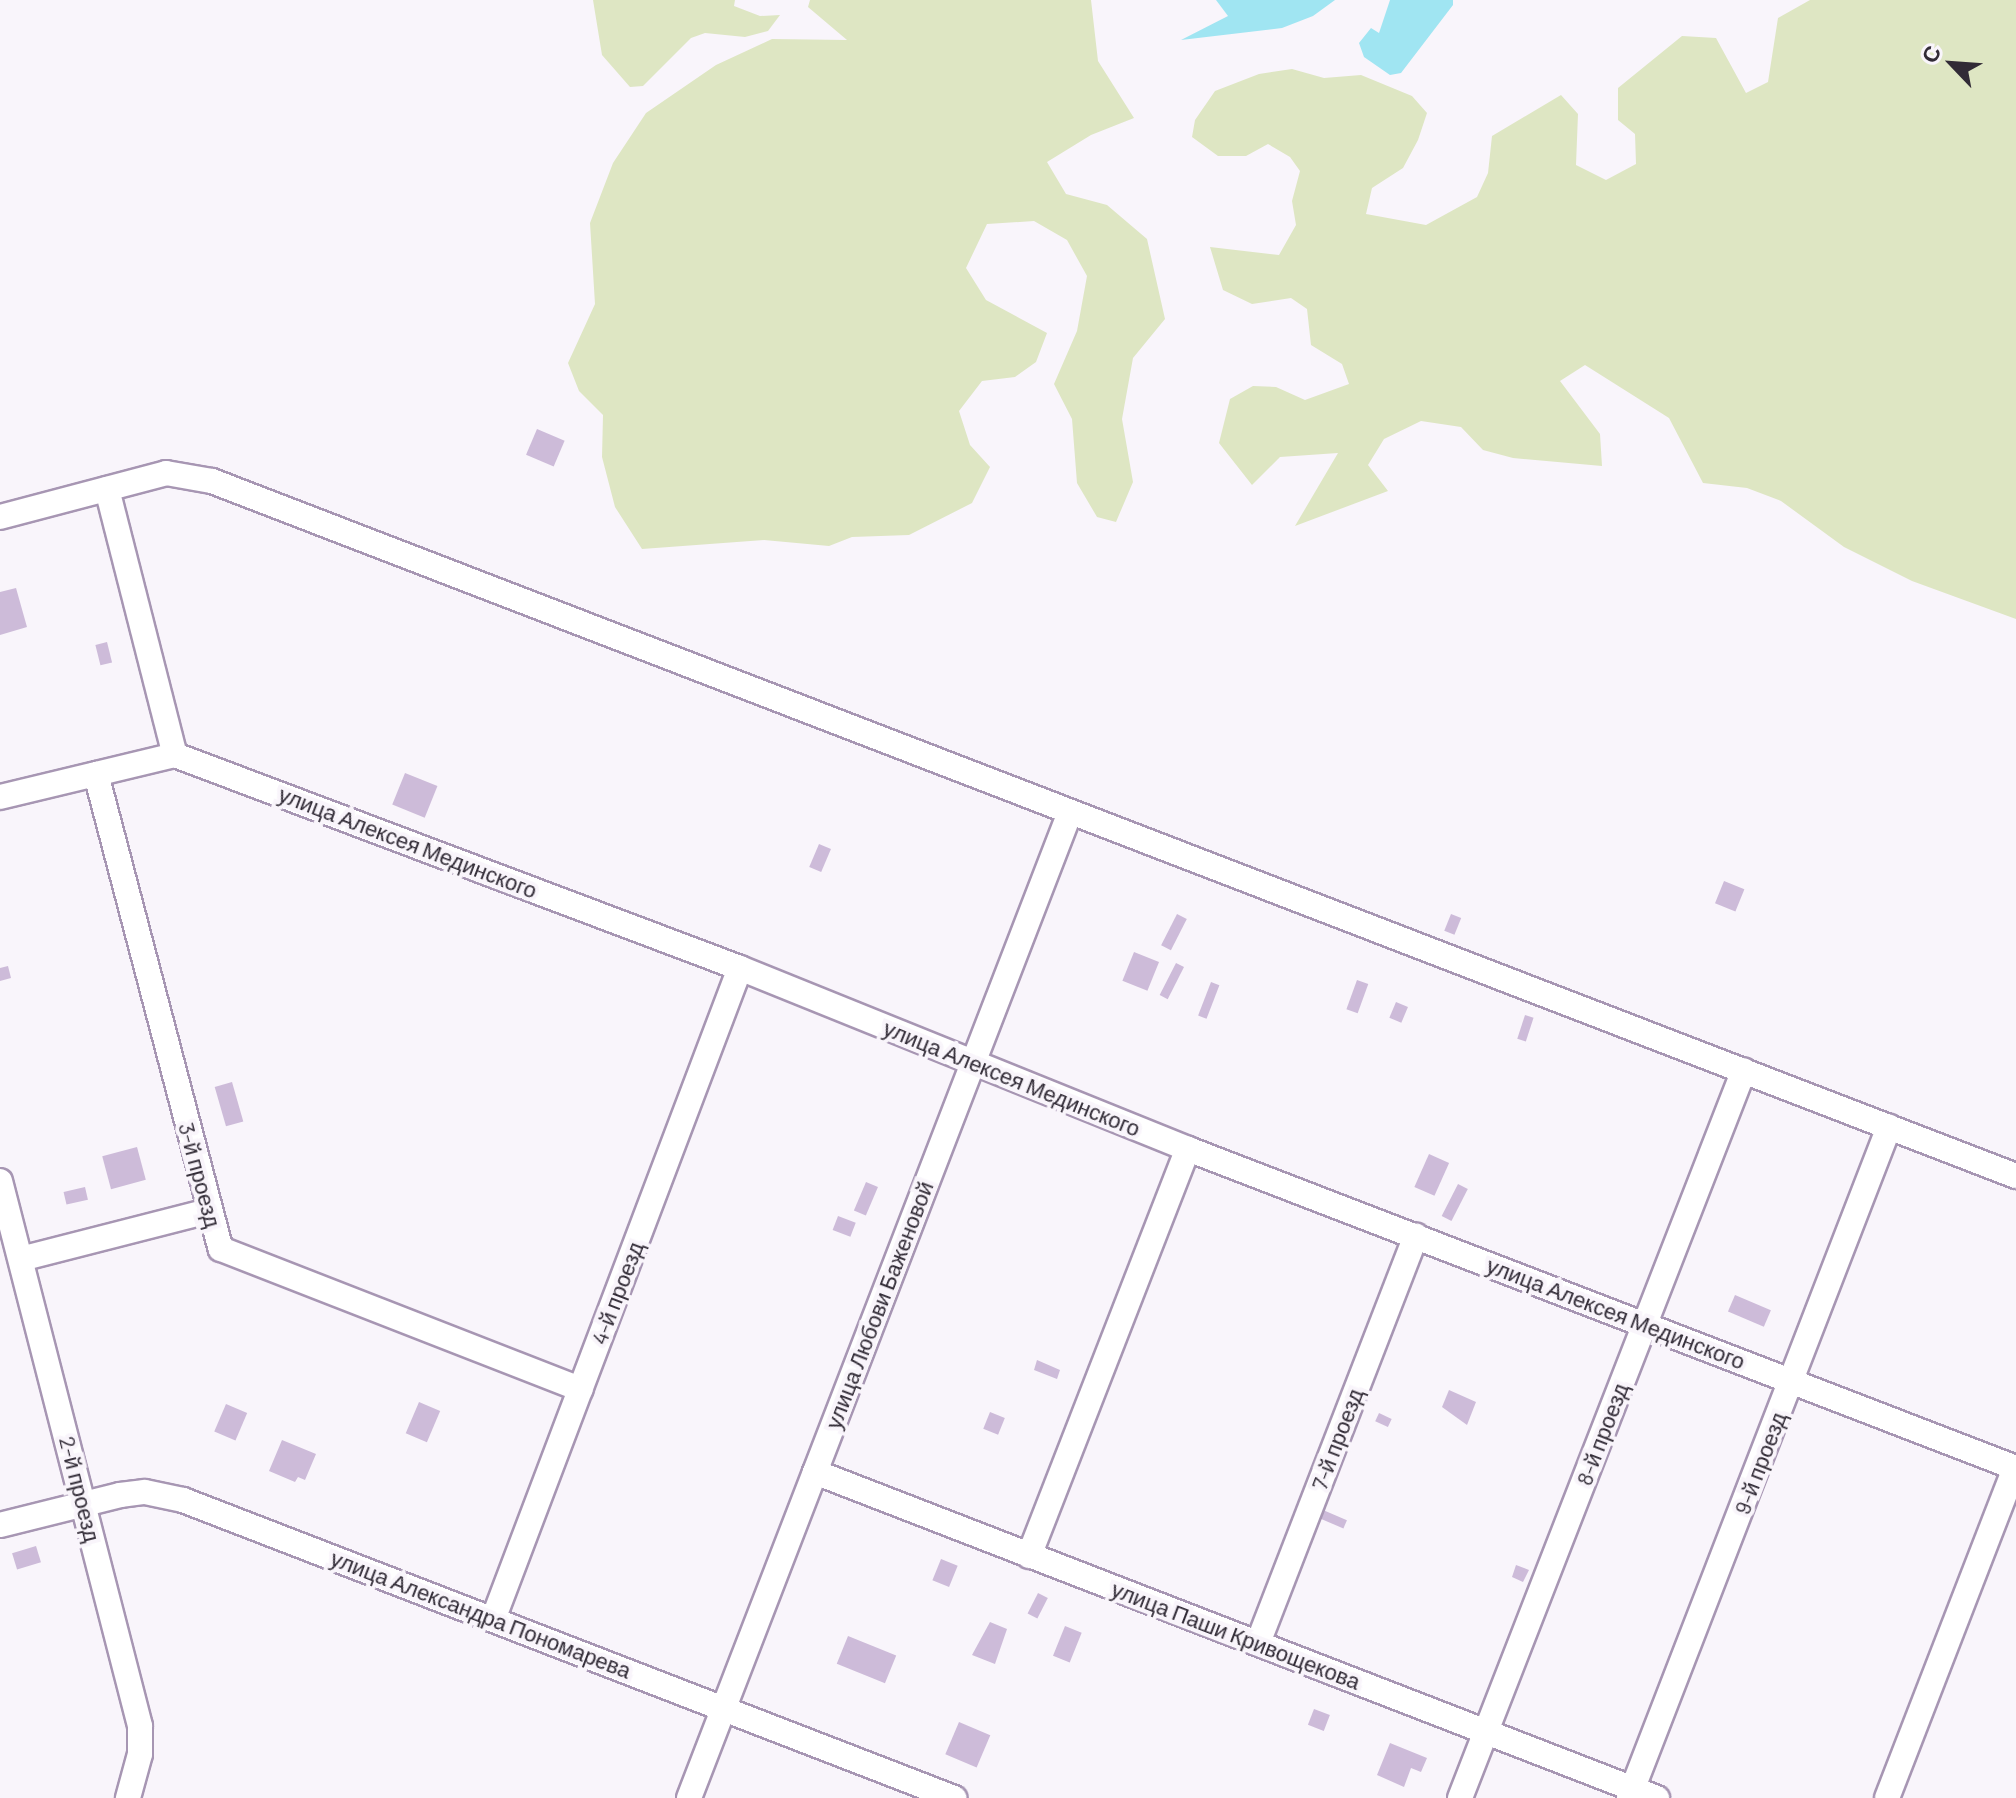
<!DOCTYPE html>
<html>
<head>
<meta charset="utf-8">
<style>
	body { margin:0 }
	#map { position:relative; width:2016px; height:1798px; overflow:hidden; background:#f9f5fb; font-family:Barlow,sans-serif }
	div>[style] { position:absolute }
	.green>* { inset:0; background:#dee6c3 }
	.water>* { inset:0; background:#a0e5f2 }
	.building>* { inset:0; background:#cdbbd9; transform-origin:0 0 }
	.roads { filter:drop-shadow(2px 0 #a796b3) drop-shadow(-2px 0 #a796b3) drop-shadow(0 2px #a796b3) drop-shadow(0 -2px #a796b3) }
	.minor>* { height:24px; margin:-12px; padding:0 12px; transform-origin:12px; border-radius:12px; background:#fff }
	span { translate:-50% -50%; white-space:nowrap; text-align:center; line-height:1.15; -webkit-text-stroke:8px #f9f5fb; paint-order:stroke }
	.street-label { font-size:22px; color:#312b36 }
	.north { position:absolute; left:1912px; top:24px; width:80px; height:80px; -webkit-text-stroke:6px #f9f5fb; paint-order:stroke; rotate:295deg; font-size:22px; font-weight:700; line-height:32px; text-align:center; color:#312b36 }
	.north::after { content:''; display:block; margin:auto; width:28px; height:36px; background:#312b36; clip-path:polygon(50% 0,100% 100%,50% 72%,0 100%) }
</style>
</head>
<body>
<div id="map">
	<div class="green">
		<i style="clip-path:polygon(593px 0,735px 0,734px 6px,760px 16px,780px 15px,768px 31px,745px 37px,705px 33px,691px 38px,643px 86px,630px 87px,602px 55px)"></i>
		<i style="clip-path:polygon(810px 0,1091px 0,1098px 61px,1134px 118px,1091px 135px,1047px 162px,1066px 194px,1107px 205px,1147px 239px,1165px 319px,1133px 358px,1122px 419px,1133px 482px,1116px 522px,1097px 517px,1077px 483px,1072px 419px,1054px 384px,1077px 331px,1087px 276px,1067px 240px,1034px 221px,987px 224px,966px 268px,986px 300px,1047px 333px,1036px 362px,1015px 377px,982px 381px,959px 411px,970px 445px,990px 467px,972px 503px,909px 535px,852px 537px,829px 546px,764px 540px,642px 549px,615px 507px,602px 457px,603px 415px,579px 391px,568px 363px,595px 304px,590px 223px,613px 163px,646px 113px,716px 65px,772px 39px,847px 40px,808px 7px)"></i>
		<i style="clip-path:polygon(1810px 0,2016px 0,2016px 619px,1912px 581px,1844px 547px,1781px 501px,1747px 488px,1703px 483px,1669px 418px,1585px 365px,1560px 381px,1600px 434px,1602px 466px,1513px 458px,1483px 450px,1461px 427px,1421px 421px,1384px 439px,1368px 465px,1388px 491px,1295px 526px,1338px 453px,1280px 457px,1252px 485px,1219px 443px,1230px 399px,1253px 386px,1276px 387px,1305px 400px,1349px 384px,1342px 364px,1311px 345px,1307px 309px,1291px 298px,1252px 304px,1223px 290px,1210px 247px,1279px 255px,1296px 225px,1292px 201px,1300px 171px,1290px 157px,1268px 144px,1246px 156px,1218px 156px,1192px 137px,1195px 120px,1215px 91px,1259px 74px,1292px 69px,1324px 78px,1361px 75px,1412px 96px,1427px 113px,1418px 140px,1403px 168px,1372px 188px,1366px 214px,1426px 225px,1477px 197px,1488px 173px,1492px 136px,1561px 95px,1578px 114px,1576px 165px,1606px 180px,1636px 164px,1635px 134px,1618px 120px,1618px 88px,1682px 36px,1716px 38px,1746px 93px,1768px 82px,1778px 18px)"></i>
	</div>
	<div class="water">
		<i style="clip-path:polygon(1216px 0,1335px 0,1313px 16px,1282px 28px,1181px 40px,1228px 16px)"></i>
		<i style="clip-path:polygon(1390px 0,1453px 0,1453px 5px,1401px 73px,1390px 75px,1364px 57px,1359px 43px,1371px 28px,1379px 33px)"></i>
	</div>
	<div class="building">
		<i style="left:537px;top:429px;width:30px;height:28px;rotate:23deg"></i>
		<i style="clip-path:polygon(16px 588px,27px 627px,0 635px,0 592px)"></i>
		<i style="left:107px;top:642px;width:21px;height:12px;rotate:76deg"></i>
		<i style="left:405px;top:773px;width:35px;height:34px;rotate:22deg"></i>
		<i style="left:819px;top:844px;width:13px;height:25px;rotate:23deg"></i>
		<i style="left:1724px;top:881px;width:22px;height:24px;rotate:22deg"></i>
		<i style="left:1177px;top:914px;width:11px;height:35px;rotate:27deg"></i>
		<i style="left:1451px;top:914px;width:11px;height:18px;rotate:22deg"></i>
		<i style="left:1134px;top:952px;width:27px;height:31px;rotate:22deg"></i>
		<i style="left:1176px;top:963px;width:9px;height:36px;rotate:27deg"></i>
		<i style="clip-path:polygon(8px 966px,11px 978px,0 981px,0 968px)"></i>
		<i style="left:1357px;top:980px;width:12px;height:31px;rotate:20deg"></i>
		<i style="left:1211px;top:982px;width:9px;height:36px;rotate:21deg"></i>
		<i style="left:1396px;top:1002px;width:13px;height:17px;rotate:23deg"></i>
		<i style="left:1525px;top:1015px;width:9px;height:25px;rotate:18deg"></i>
		<i style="left:232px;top:1082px;width:41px;height:18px;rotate:74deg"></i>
		<i style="left:137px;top:1147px;width:34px;height:36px;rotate:75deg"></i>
		<i style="left:1429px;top:1154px;width:22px;height:36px;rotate:24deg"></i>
		<i style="left:866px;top:1182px;width:13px;height:31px;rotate:23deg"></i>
		<i style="left:1458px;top:1184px;width:11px;height:36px;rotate:27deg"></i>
		<i style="left:85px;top:1187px;width:13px;height:22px;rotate:77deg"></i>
		<i style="left:838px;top:1216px;width:19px;height:15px;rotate:21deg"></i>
		<i style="left:1735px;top:1295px;width:39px;height:18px;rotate:23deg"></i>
		<i style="clip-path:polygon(1037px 1360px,1060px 1370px,1057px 1379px,1034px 1370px)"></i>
		<i style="clip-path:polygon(1449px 1390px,1476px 1402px,1467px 1425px,1442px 1407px)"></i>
		<i style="left:419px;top:1402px;width:23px;height:34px;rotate:23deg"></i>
		<i style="left:226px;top:1404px;width:23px;height:30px;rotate:23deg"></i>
		<i style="left:990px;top:1412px;width:16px;height:18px;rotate:22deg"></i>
		<i style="left:1379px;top:1413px;width:14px;height:9px;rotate:25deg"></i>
		<i style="clip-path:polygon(282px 1440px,316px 1454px,305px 1480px,298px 1477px,295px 1482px,269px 1471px)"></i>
		<i style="left:1323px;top:1510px;width:26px;height:9px;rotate:23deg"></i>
		<i style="left:36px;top:1546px;width:17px;height:25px;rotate:73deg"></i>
		<i style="left:941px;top:1559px;width:18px;height:23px;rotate:22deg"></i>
		<i style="clip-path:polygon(1516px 1565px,1529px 1570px,1523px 1582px,1512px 1577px)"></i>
		<i style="left:1038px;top:1593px;width:11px;height:23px;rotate:27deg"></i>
		<i style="clip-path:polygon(990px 1622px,1007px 1629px,995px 1664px,972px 1655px)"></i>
		<i style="left:1065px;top:1626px;width:18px;height:32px;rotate:22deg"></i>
		<i style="left:848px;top:1636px;width:52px;height:30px;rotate:22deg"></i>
		<i style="left:1314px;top:1709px;width:17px;height:17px;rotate:21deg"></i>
		<i style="left:959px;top:1722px;width:34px;height:35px;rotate:23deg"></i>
		<i style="clip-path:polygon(1390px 1743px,1427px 1758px,1421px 1772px,1411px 1768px,1404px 1787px,1377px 1775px)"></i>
	</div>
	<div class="roads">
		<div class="minor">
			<i style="left:107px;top:489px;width:275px;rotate:75.7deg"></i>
			<i style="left:0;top:517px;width:172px;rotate:-14.8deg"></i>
			<i style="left:166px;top:473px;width:47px;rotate:9.9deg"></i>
			<i style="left:212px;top:481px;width:1933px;rotate:21.07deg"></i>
			<i style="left:96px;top:774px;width:491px;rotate:75.3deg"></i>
			<i style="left:221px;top:1249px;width:386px;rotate:21.3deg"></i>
			<i style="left:0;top:797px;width:180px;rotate:-13.5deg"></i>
			<i style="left:175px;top:755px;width:604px;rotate:20.66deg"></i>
			<i style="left:740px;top:968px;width:483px;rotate:22deg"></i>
			<i style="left:1188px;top:1149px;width:887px;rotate:21.07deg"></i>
			<i style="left:0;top:1181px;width:563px;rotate:75.59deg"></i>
			<i style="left:140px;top:1726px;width:28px;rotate:90deg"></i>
			<i style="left:140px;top:1754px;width:46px;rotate:105.3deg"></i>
			<i style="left:21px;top:1259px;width:193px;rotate:-14.4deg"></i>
			<i style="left:815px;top:1472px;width:903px;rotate:21.17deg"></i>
			<i style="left:0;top:1525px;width:124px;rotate:-14deg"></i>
			<i style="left:120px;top:1495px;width:25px;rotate:-7deg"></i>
			<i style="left:145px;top:1492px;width:39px;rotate:12deg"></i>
			<i style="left:183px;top:1500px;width:827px;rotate:21.13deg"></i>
			<i style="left:1029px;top:1556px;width:437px;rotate:-68.7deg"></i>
			<i style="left:494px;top:1617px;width:694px;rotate:-69.24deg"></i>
			<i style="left:1258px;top:1643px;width:437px;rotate:-68.8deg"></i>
			<i style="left:689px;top:1798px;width:1057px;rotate:-68.87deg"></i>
			<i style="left:1460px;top:1798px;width:781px;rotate:-68.69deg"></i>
			<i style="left:1629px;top:1798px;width:720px;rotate:-68.82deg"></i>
			<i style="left:1887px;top:1798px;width:354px;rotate:-68.8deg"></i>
		</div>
	</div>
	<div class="street-label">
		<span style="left:408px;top:842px;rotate:21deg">улица Алексея Мединского</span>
		<span style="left:1012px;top:1078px;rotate:22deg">улица Алексея Мединского</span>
		<span style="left:200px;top:1175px;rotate:75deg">3-й проезд</span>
		<span style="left:617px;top:1293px;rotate:-69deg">4-й проезд</span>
		<span style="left:879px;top:1305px;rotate:-69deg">улица Любови Баженовой</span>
		<span style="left:1616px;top:1313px;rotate:21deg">улица Алексея Мединского</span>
		<span style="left:1602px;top:1434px;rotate:-69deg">8-й проезд</span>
		<span style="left:1337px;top:1439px;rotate:-69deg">7-й проезд</span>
		<span style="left:1760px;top:1463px;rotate:-69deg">9-й проезд</span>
		<span style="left:80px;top:1489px;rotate:76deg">2-й проезд</span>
		<span style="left:481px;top:1614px;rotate:21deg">улица Александра Пономарева</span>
		<span style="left:1236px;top:1635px;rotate:21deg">улица Паши Кривощекова</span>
	</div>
	<div class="north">С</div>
</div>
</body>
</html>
